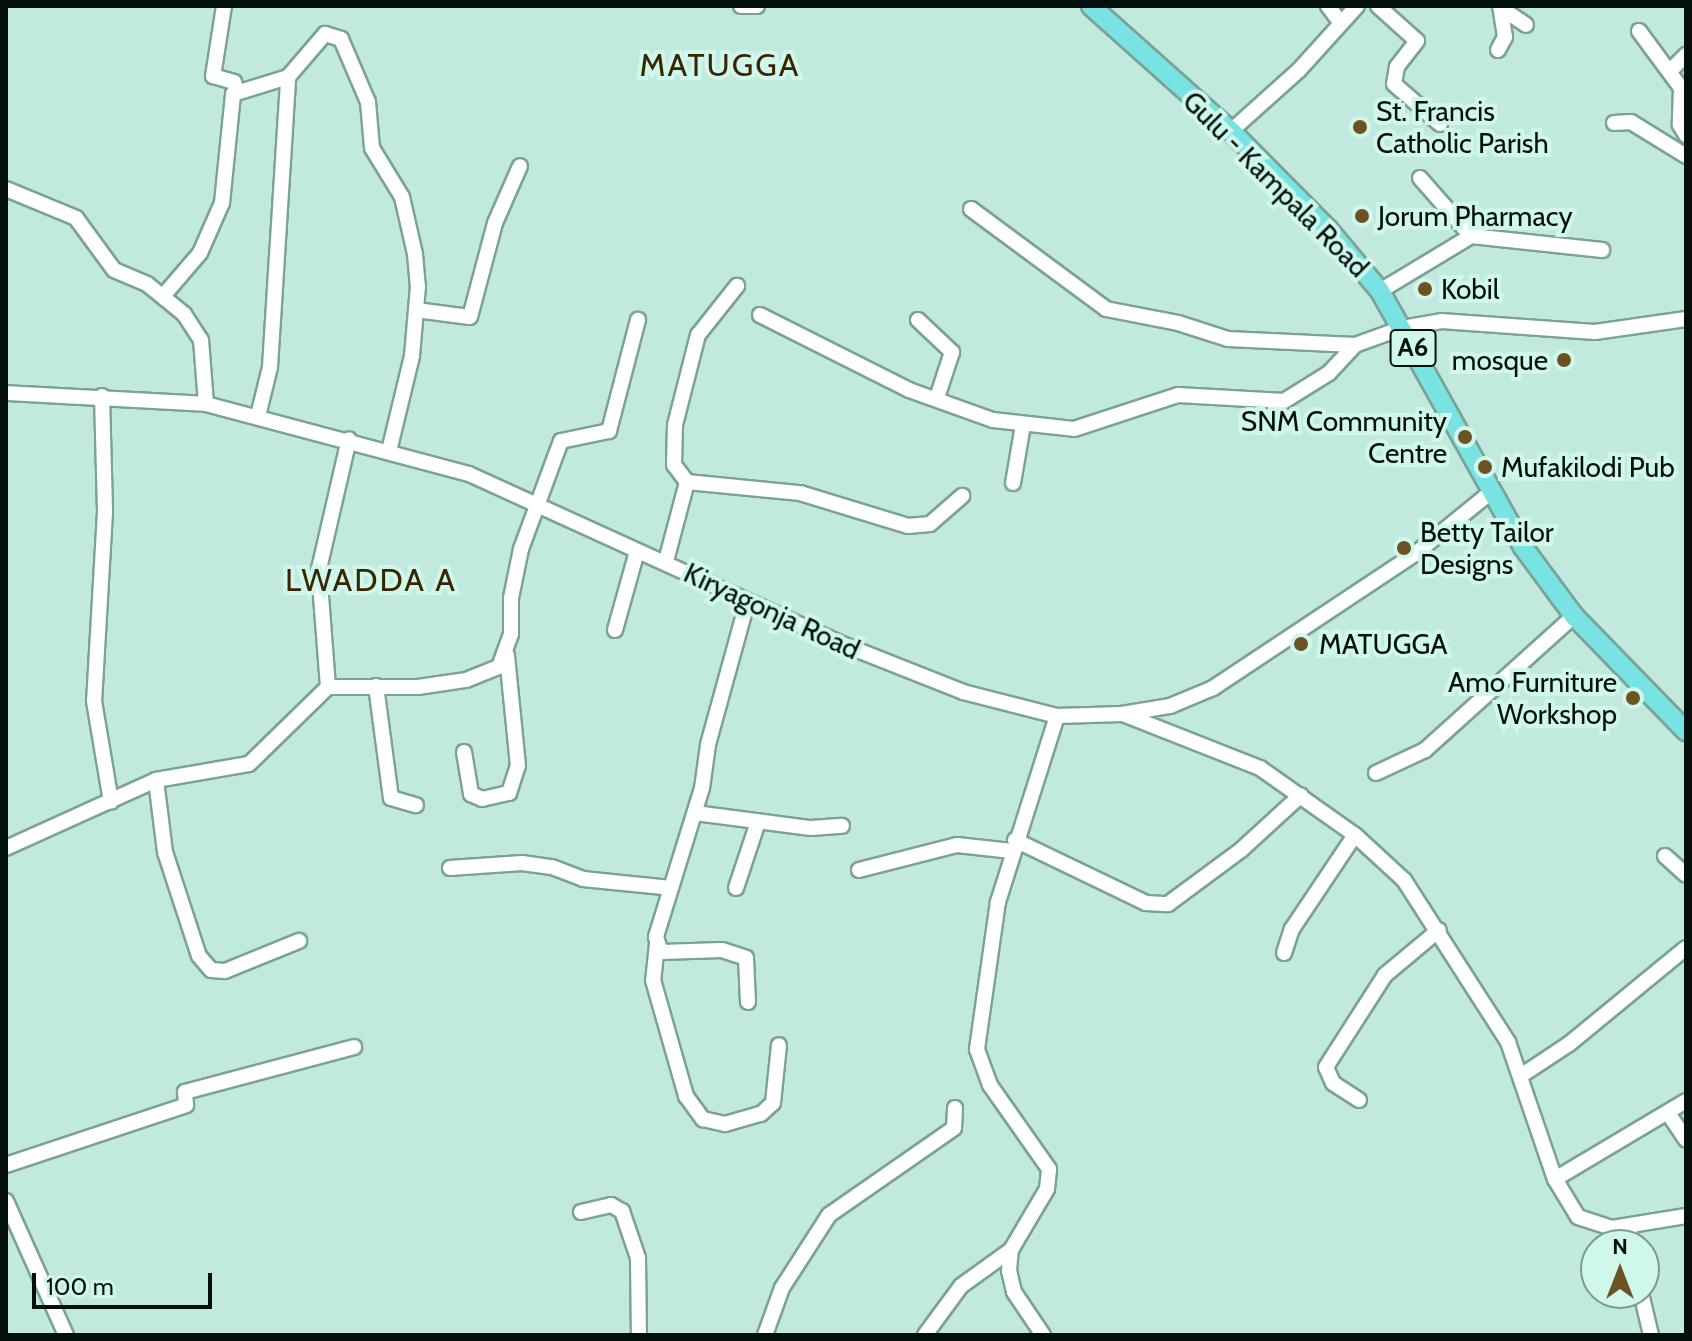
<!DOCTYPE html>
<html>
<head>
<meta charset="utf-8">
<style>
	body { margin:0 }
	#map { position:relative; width:1692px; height:1341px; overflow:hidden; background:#c2e9dd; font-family:Cabin,sans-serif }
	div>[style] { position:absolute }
	.roads { filter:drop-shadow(2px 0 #7ca297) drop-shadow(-2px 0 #7ca297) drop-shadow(0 2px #7ca297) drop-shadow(0 -2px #7ca297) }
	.minor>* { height:14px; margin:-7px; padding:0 7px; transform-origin:7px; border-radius:7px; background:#fff }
	.major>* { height:18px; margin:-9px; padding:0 9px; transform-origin:9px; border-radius:9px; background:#78e3e2 }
	.dots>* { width:22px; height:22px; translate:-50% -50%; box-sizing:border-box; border:4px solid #cff7eb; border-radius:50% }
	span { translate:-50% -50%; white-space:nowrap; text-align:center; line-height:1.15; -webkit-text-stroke:8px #cff7eb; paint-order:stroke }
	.shield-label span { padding:2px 6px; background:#cff7eb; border:2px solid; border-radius:6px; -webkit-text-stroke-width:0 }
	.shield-label { font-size:26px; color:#03100c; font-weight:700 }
	.poi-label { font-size:28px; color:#03100c }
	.left { translate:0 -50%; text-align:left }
	.right { translate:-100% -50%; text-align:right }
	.street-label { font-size:28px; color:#03100c }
	.quarter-label { font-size:32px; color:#392600; letter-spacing:2px }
	.frame { position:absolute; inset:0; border:8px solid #03100c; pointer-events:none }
	.north { position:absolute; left:1580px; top:1229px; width:80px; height:80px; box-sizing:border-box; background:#cff7eb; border:2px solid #7d9b92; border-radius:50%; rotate:0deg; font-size:22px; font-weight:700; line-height:32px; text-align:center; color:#03100c }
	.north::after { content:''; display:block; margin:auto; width:28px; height:36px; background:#6c5324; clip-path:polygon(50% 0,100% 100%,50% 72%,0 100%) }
	.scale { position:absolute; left:32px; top:1273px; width:180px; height:36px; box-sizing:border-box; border:4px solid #03100c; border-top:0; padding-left:10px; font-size:24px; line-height:28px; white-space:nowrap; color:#03100c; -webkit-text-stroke:6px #cff7eb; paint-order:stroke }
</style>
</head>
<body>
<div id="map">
	<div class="roads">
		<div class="minor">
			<i style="left:224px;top:6px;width:71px;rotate:98.9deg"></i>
			<i style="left:213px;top:76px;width:22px;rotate:16deg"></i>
			<i style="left:234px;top:82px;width:9px;rotate:72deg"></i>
			<i style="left:741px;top:6px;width:16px"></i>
			<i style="left:1328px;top:6px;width:21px;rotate:53deg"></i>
			<i style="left:1378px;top:6px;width:52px;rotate:41.9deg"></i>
			<i style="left:1417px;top:41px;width:33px;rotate:128deg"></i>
			<i style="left:1397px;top:67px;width:17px;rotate:100deg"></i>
			<i style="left:1394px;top:84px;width:61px;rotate:41deg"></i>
			<i style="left:1501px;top:8px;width:30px;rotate:34deg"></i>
			<i style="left:1639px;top:31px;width:71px;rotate:53.6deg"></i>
			<i style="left:1681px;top:88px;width:37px;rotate:92deg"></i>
			<i style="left:1680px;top:125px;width:12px;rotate:59deg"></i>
			<i style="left:1498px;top:50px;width:15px;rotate:-62deg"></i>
			<i style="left:1505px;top:37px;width:31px;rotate:-99deg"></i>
			<i style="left:1670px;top:71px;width:23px;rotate:-45deg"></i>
			<i style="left:1614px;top:123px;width:17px;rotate:-3deg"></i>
			<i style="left:1631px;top:122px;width:65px;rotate:31.7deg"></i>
			<i style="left:1231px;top:131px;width:91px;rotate:-41.9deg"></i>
			<i style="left:1299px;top:70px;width:86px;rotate:-47.8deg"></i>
			<i style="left:1420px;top:178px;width:77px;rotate:48.7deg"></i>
			<i style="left:6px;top:189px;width:76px;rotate:22.5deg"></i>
			<i style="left:76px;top:218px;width:64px;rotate:53.8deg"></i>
			<i style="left:114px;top:270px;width:36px;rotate:23deg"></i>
			<i style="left:147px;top:284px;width:48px;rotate:39deg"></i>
			<i style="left:184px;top:314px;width:31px;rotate:57deg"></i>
			<i style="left:201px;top:340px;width:64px;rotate:85.5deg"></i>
			<i style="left:971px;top:209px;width:168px;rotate:36.5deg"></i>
			<i style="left:1106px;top:309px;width:73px;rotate:11deg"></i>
			<i style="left:1178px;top:323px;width:52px;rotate:17.7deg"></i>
			<i style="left:1228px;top:339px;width:127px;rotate:2.7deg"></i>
			<i style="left:1355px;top:345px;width:50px;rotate:-19.9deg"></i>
			<i style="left:1402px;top:328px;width:40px;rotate:-10deg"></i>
			<i style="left:1441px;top:321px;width:154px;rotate:4.1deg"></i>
			<i style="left:1595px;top:332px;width:92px;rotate:-8.1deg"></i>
			<i style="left:1380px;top:291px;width:106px;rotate:-31.1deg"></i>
			<i style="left:1471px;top:236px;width:132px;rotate:6.1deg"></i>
			<i style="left:164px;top:295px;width:55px;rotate:-49.4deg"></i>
			<i style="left:200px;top:253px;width:55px;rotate:-66.3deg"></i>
			<i style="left:222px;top:203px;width:110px;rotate:-84.2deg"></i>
			<i style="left:233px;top:94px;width:58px;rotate:-17.2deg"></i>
			<i style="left:288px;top:77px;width:57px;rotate:-49.3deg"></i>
			<i style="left:325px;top:34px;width:17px;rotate:17deg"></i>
			<i style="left:341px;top:39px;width:69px;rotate:66.8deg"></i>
			<i style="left:368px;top:102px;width:46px;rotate:85deg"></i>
			<i style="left:372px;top:148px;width:57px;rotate:58.5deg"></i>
			<i style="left:402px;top:197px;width:58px;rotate:77.2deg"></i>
			<i style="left:415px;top:254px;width:32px;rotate:85deg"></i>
			<i style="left:418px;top:286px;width:70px;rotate:94.9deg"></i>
			<i style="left:412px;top:356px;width:98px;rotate:103.6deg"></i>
			<i style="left:416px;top:310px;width:54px;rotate:7.4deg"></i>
			<i style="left:470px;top:317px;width:97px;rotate:-75.1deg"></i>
			<i style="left:495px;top:223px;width:62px;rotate:-66.3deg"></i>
			<i style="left:760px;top:315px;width:167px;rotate:26.7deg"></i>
			<i style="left:909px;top:390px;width:89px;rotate:19.7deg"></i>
			<i style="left:993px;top:420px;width:81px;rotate:6.3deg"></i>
			<i style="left:1074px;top:429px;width:109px;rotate:-18.1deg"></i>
			<i style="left:1178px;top:395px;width:106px;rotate:3.2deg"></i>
			<i style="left:1284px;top:401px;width:53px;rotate:-31.9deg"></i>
			<i style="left:1329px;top:373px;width:38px;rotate:-47deg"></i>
			<i style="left:918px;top:320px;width:47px;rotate:43.3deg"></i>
			<i style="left:952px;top:352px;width:48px;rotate:108.1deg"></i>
			<i style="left:6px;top:393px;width:200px;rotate:3.1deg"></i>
			<i style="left:206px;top:404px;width:272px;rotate:14.9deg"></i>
			<i style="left:469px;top:474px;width:405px;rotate:24.5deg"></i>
			<i style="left:837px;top:642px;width:136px;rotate:21.6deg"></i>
			<i style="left:963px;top:692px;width:97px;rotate:14.3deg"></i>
			<i style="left:1057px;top:716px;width:65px;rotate:-1.8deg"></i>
			<i style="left:1122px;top:714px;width:49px;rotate:-9.5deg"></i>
			<i style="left:1170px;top:706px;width:47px;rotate:-22.7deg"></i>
			<i style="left:1213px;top:688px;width:242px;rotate:-33.6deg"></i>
			<i style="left:1415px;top:554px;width:98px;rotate:-39.2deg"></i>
			<i style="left:102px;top:396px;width:116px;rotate:88.5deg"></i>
			<i style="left:105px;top:512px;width:189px;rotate:93.3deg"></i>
			<i style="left:94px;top:701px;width:102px;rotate:80.4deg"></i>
			<i style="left:258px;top:416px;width:50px;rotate:-76.2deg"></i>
			<i style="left:270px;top:367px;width:291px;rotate:-86.4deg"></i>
			<i style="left:687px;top:482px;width:21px;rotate:-127deg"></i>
			<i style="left:674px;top:465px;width:40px;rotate:-88.6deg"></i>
			<i style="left:675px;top:425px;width:93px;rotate:-75.7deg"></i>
			<i style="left:698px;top:335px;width:63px;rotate:-51.5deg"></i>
			<i style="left:1013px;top:483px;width:59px;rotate:-80.2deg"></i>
			<i style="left:666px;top:561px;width:82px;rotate:-75.1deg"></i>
			<i style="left:687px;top:482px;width:114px;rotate:5.6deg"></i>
			<i style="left:800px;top:493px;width:113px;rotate:17deg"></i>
			<i style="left:908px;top:526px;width:22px;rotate:-5deg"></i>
			<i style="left:930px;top:524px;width:43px;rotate:-41.2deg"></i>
			<i style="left:747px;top:603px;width:147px;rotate:105.4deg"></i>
			<i style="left:708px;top:745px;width:43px;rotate:97.9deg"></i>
			<i style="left:702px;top:788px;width:156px;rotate:107.2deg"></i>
			<i style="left:656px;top:937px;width:16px;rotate:72deg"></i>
			<i style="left:661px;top:952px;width:61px;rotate:-1.9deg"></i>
			<i style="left:722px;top:950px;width:25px;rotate:18deg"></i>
			<i style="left:746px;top:958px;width:44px;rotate:87.4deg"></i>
			<i style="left:615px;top:630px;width:82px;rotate:-74.4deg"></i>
			<i style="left:376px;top:686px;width:113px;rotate:82.4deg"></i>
			<i style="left:391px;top:798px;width:26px;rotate:16deg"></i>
			<i style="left:328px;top:687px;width:118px;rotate:-94.4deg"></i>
			<i style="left:319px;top:569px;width:133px;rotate:-77deg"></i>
			<i style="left:1123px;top:714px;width:147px;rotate:21.5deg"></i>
			<i style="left:1260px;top:768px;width:116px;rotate:35.2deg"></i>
			<i style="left:1355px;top:835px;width:67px;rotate:42.6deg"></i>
			<i style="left:1404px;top:880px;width:193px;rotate:57.3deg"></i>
			<i style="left:1508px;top:1042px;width:145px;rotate:71.1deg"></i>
			<i style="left:1555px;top:1179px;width:44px;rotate:58.8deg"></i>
			<i style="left:1578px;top:1217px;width:36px;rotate:18deg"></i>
			<i style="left:1612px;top:1228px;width:75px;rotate:-9.2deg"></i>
			<i style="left:464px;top:752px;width:43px;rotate:80.5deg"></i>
			<i style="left:471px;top:794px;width:12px;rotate:24deg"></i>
			<i style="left:482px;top:799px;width:28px;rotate:-13deg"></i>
			<i style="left:509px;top:793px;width:28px;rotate:-72deg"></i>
			<i style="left:518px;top:766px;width:112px;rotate:-95.7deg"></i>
			<i style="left:1376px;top:773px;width:54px;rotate:-25.1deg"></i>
			<i style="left:1425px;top:750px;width:200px;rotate:-42deg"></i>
			<i style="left:156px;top:780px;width:73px;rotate:82.9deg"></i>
			<i style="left:165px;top:852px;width:109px;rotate:71.9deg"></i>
			<i style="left:199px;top:956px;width:18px;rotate:49deg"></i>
			<i style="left:211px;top:970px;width:14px;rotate:4deg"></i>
			<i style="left:225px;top:971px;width:80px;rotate:-22.1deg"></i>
			<i style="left:695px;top:813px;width:117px;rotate:7.4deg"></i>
			<i style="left:811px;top:828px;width:31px;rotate:-4deg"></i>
			<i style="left:1015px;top:840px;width:145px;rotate:25.7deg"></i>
			<i style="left:1146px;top:903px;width:22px;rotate:3deg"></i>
			<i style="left:1168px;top:904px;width:91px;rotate:-36.5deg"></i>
			<i style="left:1241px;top:850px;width:81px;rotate:-42.5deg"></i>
			<i style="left:6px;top:848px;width:165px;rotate:-24.4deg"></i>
			<i style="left:156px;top:780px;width:94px;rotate:-9.8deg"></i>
			<i style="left:249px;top:764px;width:110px;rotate:-44.3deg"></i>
			<i style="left:328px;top:687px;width:90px"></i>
			<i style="left:418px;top:687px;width:49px;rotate:-8.3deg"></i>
			<i style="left:466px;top:680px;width:35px;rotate:-22deg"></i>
			<i style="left:499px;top:667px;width:35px;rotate:-70deg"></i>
			<i style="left:511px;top:634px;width:36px;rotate:-90deg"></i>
			<i style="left:511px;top:598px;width:50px;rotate:-78.5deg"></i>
			<i style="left:521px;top:549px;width:115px;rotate:-69.7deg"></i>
			<i style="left:561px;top:441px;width:49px;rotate:-11.8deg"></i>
			<i style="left:609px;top:431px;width:115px;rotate:-75.4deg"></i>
			<i style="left:1665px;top:856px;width:28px;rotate:42deg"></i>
			<i style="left:450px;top:868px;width:72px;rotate:-4deg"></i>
			<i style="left:522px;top:863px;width:30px;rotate:8deg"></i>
			<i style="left:552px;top:867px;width:33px;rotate:21deg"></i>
			<i style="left:583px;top:879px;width:88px;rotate:5.8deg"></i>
			<i style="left:859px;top:870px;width:101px;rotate:-14.3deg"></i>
			<i style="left:957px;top:845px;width:55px;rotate:6.2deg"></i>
			<i style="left:736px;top:888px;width:70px;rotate:-71.6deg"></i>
			<i style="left:657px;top:944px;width:36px;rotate:96deg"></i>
			<i style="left:653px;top:980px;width:121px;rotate:74.1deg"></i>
			<i style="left:686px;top:1096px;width:29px;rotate:54deg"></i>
			<i style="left:703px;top:1119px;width:23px;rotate:13deg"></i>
			<i style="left:725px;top:1124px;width:37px;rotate:-16deg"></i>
			<i style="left:761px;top:1114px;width:16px;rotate:-43deg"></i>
			<i style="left:773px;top:1103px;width:58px;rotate:-84.1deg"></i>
			<i style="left:1284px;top:953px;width:25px;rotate:-72deg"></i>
			<i style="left:1292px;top:929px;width:113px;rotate:-56.2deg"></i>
			<i style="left:1522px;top:1075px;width:56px;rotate:-33.4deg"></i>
			<i style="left:1569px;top:1044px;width:151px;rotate:-39.4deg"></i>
			<i style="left:1359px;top:1100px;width:31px;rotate:-147deg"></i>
			<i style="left:1333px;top:1083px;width:17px;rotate:-114deg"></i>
			<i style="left:1326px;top:1067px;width:109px;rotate:-57.3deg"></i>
			<i style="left:1385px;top:975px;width:70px;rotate:-39.8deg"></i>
			<i style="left:1668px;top:1113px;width:32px;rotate:56deg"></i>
			<i style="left:6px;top:1165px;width:190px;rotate:-18.4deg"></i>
			<i style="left:186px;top:1105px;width:13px;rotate:-94deg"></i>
			<i style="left:185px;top:1092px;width:175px;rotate:-14.9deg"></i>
			<i style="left:1555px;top:1179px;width:152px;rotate:-30.8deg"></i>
			<i style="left:6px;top:1201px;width:147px;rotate:65.9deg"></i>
			<i style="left:581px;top:1212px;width:31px;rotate:-13deg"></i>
			<i style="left:611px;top:1205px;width:13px;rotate:29deg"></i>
			<i style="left:622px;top:1211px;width:50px;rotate:71.2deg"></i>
			<i style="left:638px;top:1258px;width:77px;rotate:89.3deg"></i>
			<i style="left:1629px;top:1227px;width:18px;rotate:81deg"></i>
			<i style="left:1641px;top:1293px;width:43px;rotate:76.6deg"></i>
			<i style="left:765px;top:1335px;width:50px;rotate:-70.1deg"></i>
			<i style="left:782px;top:1288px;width:87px;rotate:-57.2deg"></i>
			<i style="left:829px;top:1215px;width:152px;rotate:-34.8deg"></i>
			<i style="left:954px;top:1128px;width:20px;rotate:-87deg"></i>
			<i style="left:925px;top:1335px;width:61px;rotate:-53.7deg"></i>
			<i style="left:961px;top:1286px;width:62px;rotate:-35.8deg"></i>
			<i style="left:1043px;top:1335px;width:52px;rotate:-124deg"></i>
			<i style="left:1014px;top:1292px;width:22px;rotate:-103deg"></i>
			<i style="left:1009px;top:1271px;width:21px;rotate:-85deg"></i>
			<i style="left:1011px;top:1250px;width:71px;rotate:-59.5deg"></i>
			<i style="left:1047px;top:1189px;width:20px;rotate:-84deg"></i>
			<i style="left:1049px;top:1169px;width:103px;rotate:-125.1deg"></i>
			<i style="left:990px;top:1085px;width:38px;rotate:-110deg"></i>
			<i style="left:977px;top:1049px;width:148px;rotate:-81.9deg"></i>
			<i style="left:998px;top:902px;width:195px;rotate:-72.4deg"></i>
		</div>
		<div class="major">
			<i style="left:1091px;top:6px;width:188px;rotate:41.8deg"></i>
			<i style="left:1231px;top:131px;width:138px;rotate:45.3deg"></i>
			<i style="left:1328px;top:229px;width:81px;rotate:50deg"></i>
			<i style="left:1380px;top:291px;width:293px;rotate:60.8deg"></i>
			<i style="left:1523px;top:547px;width:86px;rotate:53.5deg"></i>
			<i style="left:1574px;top:616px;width:161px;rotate:45.8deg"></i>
		</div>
	</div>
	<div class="dots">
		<i style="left:1360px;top:127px;background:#6c5324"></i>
		<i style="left:1362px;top:216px;background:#6c5324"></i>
		<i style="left:1425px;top:289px;background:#6c5324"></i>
		<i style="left:1564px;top:360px;background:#6c5324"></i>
		<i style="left:1465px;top:437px;background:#6c5324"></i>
		<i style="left:1485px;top:467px;background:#6c5324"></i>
		<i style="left:1404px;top:548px;background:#6c5324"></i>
		<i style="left:1301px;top:644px;background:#6c5324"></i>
		<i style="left:1633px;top:698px;background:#6c5324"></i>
	</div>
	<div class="shield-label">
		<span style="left:1413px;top:348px">A6</span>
	</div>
	<div class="poi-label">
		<span class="left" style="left:1376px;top:127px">St. Francis<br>Catholic Parish</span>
		<span class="left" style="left:1378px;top:216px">Jorum Pharmacy</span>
		<span class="left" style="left:1441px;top:289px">Kobil</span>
		<span class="right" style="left:1548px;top:360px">mosque</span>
		<span class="right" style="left:1447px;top:437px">SNM Community<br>Centre</span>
		<span class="left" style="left:1501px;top:467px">Mufakilodi Pub</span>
		<span class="left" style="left:1420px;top:548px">Betty Tailor<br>Designs</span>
		<span class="left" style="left:1319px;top:644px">MATUGGA</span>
		<span class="right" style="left:1617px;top:698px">Amo Furniture<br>Workshop</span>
	</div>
	<div class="street-label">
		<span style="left:1276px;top:184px;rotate:45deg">Gulu - Kampala Road</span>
		<span style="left:772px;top:611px;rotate:25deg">Kiryagonja Road</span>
	</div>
	<div class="quarter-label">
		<span style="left:720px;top:65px">MATUGGA</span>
		<span style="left:371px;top:580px">LWADDA A</span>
	</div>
	<div class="frame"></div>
	<div class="north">N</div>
	<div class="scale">100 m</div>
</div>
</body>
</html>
